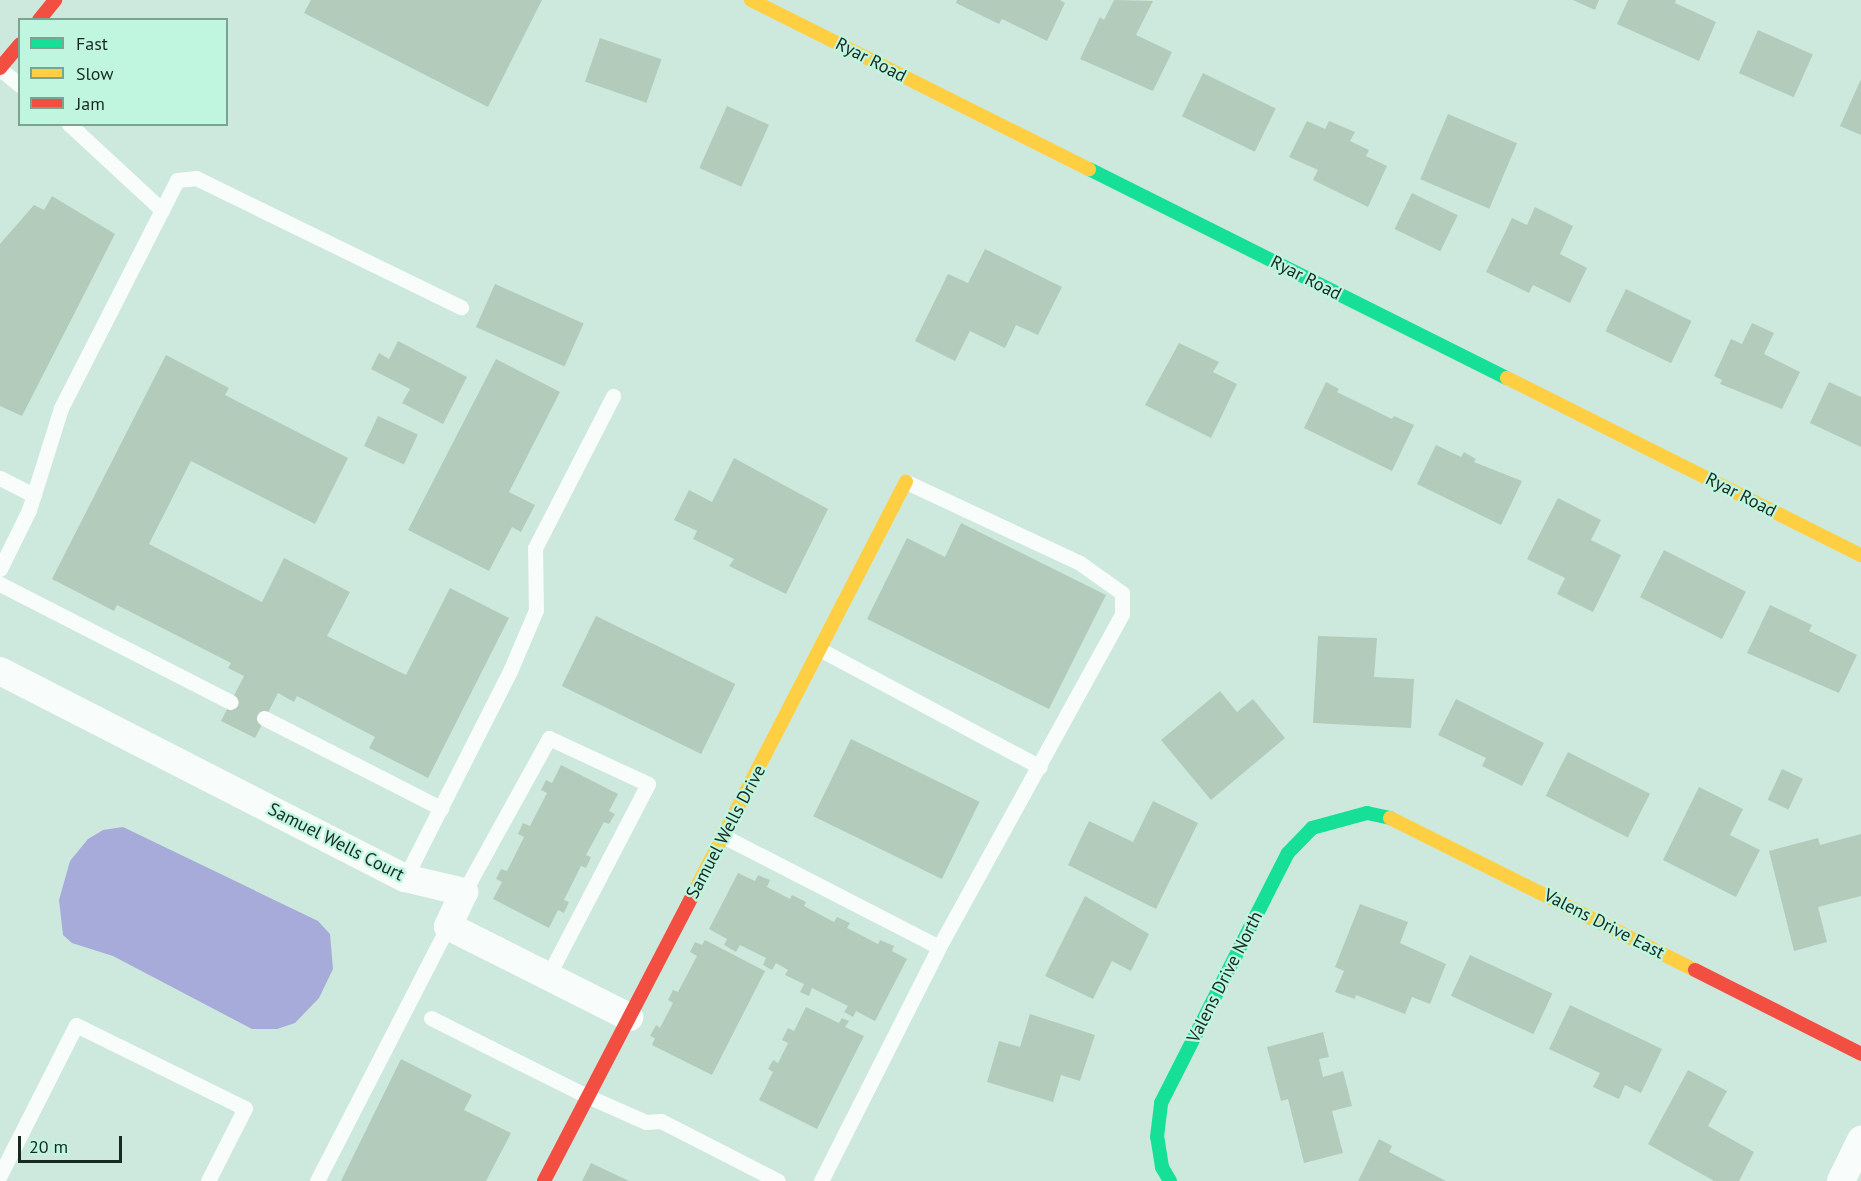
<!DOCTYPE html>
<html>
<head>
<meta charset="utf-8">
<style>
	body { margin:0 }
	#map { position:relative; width:1861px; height:1181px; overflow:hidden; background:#cde9de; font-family:"PT Sans",sans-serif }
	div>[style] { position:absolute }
	.water>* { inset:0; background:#a7abda }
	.building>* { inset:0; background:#b2cbbb; transform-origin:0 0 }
	.lane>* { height:15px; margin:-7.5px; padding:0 7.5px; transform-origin:7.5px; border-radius:7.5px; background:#f8fcfa }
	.street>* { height:28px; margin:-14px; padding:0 14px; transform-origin:14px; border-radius:14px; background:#f8fcfa }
	.fast>* { height:14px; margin:-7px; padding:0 7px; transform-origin:7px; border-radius:7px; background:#16e098 }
	.slow>* { height:14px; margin:-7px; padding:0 7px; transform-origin:7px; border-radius:7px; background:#ffcf43 }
	.jam>* { height:14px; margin:-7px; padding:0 7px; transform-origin:7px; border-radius:7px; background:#f24e42 }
	span { translate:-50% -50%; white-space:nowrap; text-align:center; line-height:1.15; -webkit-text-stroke:4.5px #c0f6e0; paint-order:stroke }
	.street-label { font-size:18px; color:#152a22 }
	.legend { position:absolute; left:18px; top:18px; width:210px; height:108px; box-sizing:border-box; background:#c0f6e0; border:2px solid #7ca494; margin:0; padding:8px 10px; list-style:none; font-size:18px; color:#152a22 }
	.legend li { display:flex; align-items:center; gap:12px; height:30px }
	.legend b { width:30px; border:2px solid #7ca494 }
	.scale { position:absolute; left:18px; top:1136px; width:104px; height:27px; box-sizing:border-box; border:3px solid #152a22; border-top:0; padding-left:8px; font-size:18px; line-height:21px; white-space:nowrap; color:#152a22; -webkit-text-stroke:4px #c0f6e0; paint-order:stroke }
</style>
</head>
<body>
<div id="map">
	<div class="water">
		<i style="clip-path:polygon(123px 827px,318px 921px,330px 934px,333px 969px,319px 998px,295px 1023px,277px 1029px,252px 1029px,113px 956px,72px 943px,63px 935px,59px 900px,70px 861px,88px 839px,103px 830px)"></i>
	</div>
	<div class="building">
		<i style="clip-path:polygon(311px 0,542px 0,488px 107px,304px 13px)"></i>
		<i style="clip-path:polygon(957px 0,1060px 0,1065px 3px,1047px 41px,1002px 19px,999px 24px,956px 3px)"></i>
		<i style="clip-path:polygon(1114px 0,1153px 1px,1136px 35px,1172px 52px,1153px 91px,1080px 59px,1100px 17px,1104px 20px)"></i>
		<i style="clip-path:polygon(1573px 0,1599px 0,1595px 10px)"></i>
		<i style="clip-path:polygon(1628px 0,1676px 0,1675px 3px,1716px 22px,1699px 61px,1617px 24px)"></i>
		<i style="left:1758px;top:30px;width:60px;height:47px;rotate:24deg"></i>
		<i style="left:600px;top:38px;width:65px;height:46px;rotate:19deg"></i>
		<i style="left:1203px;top:73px;width:81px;height:48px;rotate:26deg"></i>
		<i style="clip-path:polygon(1861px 79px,1861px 135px,1840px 126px)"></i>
		<i style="left:727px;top:106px;width:46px;height:68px;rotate:24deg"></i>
		<i style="left:1448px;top:114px;width:75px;height:71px;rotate:23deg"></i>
		<i style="clip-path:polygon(1307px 121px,1325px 129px,1329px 121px,1355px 132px,1350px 141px,1369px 150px,1366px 156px,1387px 166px,1368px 207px,1313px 180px,1318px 170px,1289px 157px)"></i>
		<i style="left:1412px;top:193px;width:51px;height:40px;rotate:26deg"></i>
		<i style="clip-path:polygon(52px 196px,115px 234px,22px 416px,0 406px,0 244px,34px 205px,44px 210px)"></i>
		<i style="clip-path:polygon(1535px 207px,1573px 226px,1560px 254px,1587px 268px,1570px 303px,1533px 285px,1529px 293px,1486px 272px,1512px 218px,1527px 225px)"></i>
		<i style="clip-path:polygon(985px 249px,1062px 287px,1038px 335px,1016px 325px,1005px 348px,970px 331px,955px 361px,915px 341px,948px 274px,968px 283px)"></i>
		<i style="left:495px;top:284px;width:97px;height:47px;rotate:24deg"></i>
		<i style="left:1626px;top:289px;width:73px;height:47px;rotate:26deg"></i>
		<i style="clip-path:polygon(1752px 323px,1774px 333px,1764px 354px,1800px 372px,1782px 409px,1720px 384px,1722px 380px,1714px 376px,1731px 339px,1742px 344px)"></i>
		<i style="clip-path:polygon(398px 341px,467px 377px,443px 424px,402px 403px,410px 389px,371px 369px,379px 353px,389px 359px)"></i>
		<i style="clip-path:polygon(1179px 343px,1219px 362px,1213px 372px,1237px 384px,1211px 438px,1145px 405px)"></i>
		<i style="clip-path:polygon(166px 355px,229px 388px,225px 395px,348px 458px,315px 524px,191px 461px,149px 544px,262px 602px,284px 558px,350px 592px,327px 636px,406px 675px,450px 588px,509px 618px,428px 778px,369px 748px,375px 737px,297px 696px,294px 702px,278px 693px,255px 738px,221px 721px,244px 676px,228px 668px,231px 663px,117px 605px,114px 611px,52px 579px)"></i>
		<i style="clip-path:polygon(496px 359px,560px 392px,509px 492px,535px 505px,521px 532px,512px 527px,489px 571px,408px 530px)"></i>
		<i style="clip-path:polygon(1326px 382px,1339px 389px,1337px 392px,1392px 419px,1394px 416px,1414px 425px,1392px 471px,1304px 428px)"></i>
		<i style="clip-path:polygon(1829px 382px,1861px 397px,1861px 447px,1810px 423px)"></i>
		<i style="left:378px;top:416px;width:44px;height:33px;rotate:25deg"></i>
		<i style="clip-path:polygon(1436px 445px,1461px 457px,1464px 452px,1476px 459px,1474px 462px,1522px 481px,1501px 525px,1417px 484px)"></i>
		<i style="clip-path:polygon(734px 458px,828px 509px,786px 594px,729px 566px,734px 559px,693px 539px,697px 531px,674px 520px,689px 490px,712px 502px)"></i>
		<i style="clip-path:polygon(1558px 498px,1601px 520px,1591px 540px,1621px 555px,1593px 612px,1557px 594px,1565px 578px,1527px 559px)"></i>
		<i style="clip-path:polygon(961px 523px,1106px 595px,1049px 709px,867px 619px,907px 538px,945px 557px)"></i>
		<i style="left:1664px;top:550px;width:92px;height:53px;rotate:27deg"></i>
		<i style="clip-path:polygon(1770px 605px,1812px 625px,1809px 631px,1857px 655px,1839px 693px,1747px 653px)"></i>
		<i style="left:596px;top:616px;width:155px;height:78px;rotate:26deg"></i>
		<i style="clip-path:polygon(1318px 636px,1377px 638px,1374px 677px,1414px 679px,1411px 728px,1313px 723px)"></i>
		<i style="clip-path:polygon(1220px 691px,1237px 712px,1253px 699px,1285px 738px,1211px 800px,1161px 740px)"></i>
		<i style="clip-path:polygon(1456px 699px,1544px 743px,1522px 786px,1482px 766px,1486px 758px,1438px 735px)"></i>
		<i style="left:851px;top:739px;width:143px;height:86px;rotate:26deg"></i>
		<i style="left:1568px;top:752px;width:92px;height:49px;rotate:27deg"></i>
		<i style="clip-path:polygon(561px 765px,618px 794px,609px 811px,615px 814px,609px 824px,604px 822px,586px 855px,591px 857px,586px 868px,581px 866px,564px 900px,569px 902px,564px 913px,558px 910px,549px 928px,493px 899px,502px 882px,496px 879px,501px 869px,507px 871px,524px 837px,518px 834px,523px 823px,530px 826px,547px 793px,541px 790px,546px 780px,552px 783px)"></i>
		<i style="left:1782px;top:769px;width:23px;height:34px;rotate:25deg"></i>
		<i style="clip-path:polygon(1699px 787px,1743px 809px,1730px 835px,1760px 850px,1736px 897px,1663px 860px)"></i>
		<i style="clip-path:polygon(1153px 801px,1198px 823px,1156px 909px,1068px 865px,1089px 821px,1133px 842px)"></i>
		<i style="clip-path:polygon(1861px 834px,1861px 896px,1818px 907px,1827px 942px,1794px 951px,1769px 851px,1818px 838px,1820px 845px)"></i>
		<i style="clip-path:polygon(738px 873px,755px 881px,758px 875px,770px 880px,767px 887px,790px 899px,792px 895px,806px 902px,804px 906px,834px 922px,837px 917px,850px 923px,847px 928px,878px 944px,880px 940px,894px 946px,892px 951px,907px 959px,875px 1021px,856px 1011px,853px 1017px,844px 1012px,848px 1006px,812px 988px,809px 996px,800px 992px,804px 984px,785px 975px,788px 970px,776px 963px,772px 970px,763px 965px,766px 958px,740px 945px,736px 952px,724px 945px,727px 939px,709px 929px)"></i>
		<i style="clip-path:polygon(1085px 896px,1149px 934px,1131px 971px,1112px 961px,1093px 999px,1045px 976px)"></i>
		<i style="clip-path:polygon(1360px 904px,1408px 922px,1400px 943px,1446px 964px,1430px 1004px,1412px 997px,1405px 1014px,1356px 995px,1355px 999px,1335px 992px,1344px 971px,1335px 967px)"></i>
		<i style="clip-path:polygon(705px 940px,765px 971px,712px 1075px,652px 1045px,655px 1038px,650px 1036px,656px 1025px,660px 1028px,673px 1003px,668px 1000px,673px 990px,678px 992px,697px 956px,690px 952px,695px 942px,702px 945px)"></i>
		<i style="left:1470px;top:955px;width:91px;height:45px;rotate:25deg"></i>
		<i style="clip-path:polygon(1570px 1005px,1662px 1049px,1641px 1093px,1625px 1085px,1619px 1099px,1593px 1087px,1600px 1073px,1549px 1049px)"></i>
		<i style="clip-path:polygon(806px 1007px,839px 1023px,842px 1018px,849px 1021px,845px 1027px,864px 1036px,817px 1129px,759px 1100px,773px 1072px,768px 1069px,773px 1060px,778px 1063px,788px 1043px,782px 1040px,788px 1028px,794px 1031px)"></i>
		<i style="clip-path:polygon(1030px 1014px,1095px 1035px,1080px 1081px,1061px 1075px,1053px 1102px,987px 1082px,999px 1041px,1020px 1047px)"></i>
		<i style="clip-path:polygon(1323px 1032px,1329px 1057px,1319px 1059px,1323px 1077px,1343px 1071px,1352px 1106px,1332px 1111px,1343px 1153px,1304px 1163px,1288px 1099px,1281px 1101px,1267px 1047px)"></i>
		<i style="clip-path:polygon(401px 1059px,472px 1095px,464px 1110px,511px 1133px,486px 1181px,341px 1181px)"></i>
		<i style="clip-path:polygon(1688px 1070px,1727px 1091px,1708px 1126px,1754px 1152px,1739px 1181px,1714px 1181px,1648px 1144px)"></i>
		<i style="clip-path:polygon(1379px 1139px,1392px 1146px,1389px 1152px,1446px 1181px,1358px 1181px)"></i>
		<i style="clip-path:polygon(591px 1163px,629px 1181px,582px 1181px)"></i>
	</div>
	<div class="lane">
		<i style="left:0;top:69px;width:26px;rotate:39deg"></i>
		<i style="left:69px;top:124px;width:127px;rotate:42.8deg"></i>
		<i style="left:0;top:478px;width:38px;rotate:27deg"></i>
		<i style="left:0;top:569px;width:66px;rotate:-63.8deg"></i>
		<i style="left:29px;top:510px;width:107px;rotate:-72.6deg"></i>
		<i style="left:61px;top:408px;width:256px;rotate:-63deg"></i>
		<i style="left:177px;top:180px;width:19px;rotate:-6deg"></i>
		<i style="left:196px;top:178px;width:295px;rotate:26deg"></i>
		<i style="left:0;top:584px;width:259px;rotate:27.1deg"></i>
		<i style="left:821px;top:650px;width:248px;rotate:28.1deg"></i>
		<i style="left:264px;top:718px;width:199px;rotate:27deg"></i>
		<i style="left:723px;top:836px;width:243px;rotate:27.2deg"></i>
		<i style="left:405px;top:878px;width:232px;rotate:-63.1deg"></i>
		<i style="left:510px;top:671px;width:66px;rotate:-66.9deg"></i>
		<i style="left:536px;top:610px;width:62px;rotate:-90.9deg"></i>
		<i style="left:535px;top:548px;width:171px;rotate:-62.8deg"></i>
		<i style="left:464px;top:892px;width:176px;rotate:-61.1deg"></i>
		<i style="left:549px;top:738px;width:109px;rotate:24.9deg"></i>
		<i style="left:648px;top:784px;width:216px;rotate:117.5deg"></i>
		<i style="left:431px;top:1018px;width:174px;rotate:26.6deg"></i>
		<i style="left:587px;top:1096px;width:64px;rotate:23.8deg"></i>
		<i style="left:646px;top:1122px;width:15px;rotate:-4deg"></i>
		<i style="left:661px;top:1121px;width:131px;rotate:27.1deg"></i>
		<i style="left:0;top:1175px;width:168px;rotate:-63.1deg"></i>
		<i style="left:76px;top:1025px;width:188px;rotate:26.2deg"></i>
		<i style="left:245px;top:1108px;width:82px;rotate:116.9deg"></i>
		<i style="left:317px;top:1181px;width:287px;rotate:-62.8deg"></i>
		<i style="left:821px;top:1181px;width:262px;rotate:-63.2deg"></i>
		<i style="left:939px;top:947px;width:380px;rotate:-61.2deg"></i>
		<i style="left:1122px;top:614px;width:21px;rotate:-90deg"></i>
		<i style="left:1122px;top:593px;width:52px;rotate:-144.5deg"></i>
		<i style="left:1080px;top:563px;width:192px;rotate:-155deg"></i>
	</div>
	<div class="street">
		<i style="left:0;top:671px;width:455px;rotate:27.1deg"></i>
		<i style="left:405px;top:878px;width:61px;rotate:13.3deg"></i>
		<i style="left:464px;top:892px;width:38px;rotate:115deg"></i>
		<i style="left:448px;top:926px;width:203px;rotate:26.7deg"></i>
		<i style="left:1841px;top:1181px;width:46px;rotate:-64deg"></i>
	</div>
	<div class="fast">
		<i style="left:1089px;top:169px;width:467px;rotate:26.6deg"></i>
		<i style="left:1170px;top:1181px;width:16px;rotate:-120deg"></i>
		<i style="left:1162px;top:1167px;width:30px;rotate:-99deg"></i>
		<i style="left:1157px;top:1137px;width:34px;rotate:-83deg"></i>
		<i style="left:1161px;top:1103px;width:280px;rotate:-63.1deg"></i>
		<i style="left:1288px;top:853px;width:35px;rotate:-46deg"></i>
		<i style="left:1312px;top:828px;width:57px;rotate:-15.3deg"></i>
		<i style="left:1367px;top:813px;width:24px;rotate:12deg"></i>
	</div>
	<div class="slow">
		<i style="left:751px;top:0;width:378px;rotate:26.6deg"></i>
		<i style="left:1507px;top:378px;width:396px;rotate:26.6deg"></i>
		<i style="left:1390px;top:818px;width:341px;rotate:26.5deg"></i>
		<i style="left:690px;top:900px;width:471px;rotate:-62.7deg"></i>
	</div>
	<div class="jam">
		<i style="left:39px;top:20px;width:26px;rotate:-51deg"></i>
		<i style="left:0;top:68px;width:31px;rotate:-50deg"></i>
		<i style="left:1695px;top:970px;width:186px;rotate:26.8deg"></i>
		<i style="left:544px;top:1181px;width:317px;rotate:-62.5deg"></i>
	</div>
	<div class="street-label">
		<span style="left:871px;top:60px;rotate:27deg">Ryar Road</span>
		<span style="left:1306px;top:278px;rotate:27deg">Ryar Road</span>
		<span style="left:1741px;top:495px;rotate:27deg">Ryar Road</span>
		<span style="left:726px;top:832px;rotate:-62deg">Samuel Wells Drive</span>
		<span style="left:336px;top:842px;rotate:27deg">Samuel Wells Court</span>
		<span style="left:1604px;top:924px;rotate:27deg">Valens Drive East</span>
		<span style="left:1225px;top:977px;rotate:-63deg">Valens Drive North</span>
	</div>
	<ul class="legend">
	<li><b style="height:8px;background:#16e098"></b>Fast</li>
	<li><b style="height:8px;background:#ffcf43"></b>Slow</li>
	<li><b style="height:8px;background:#f24e42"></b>Jam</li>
	</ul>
	<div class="scale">20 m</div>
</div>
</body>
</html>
